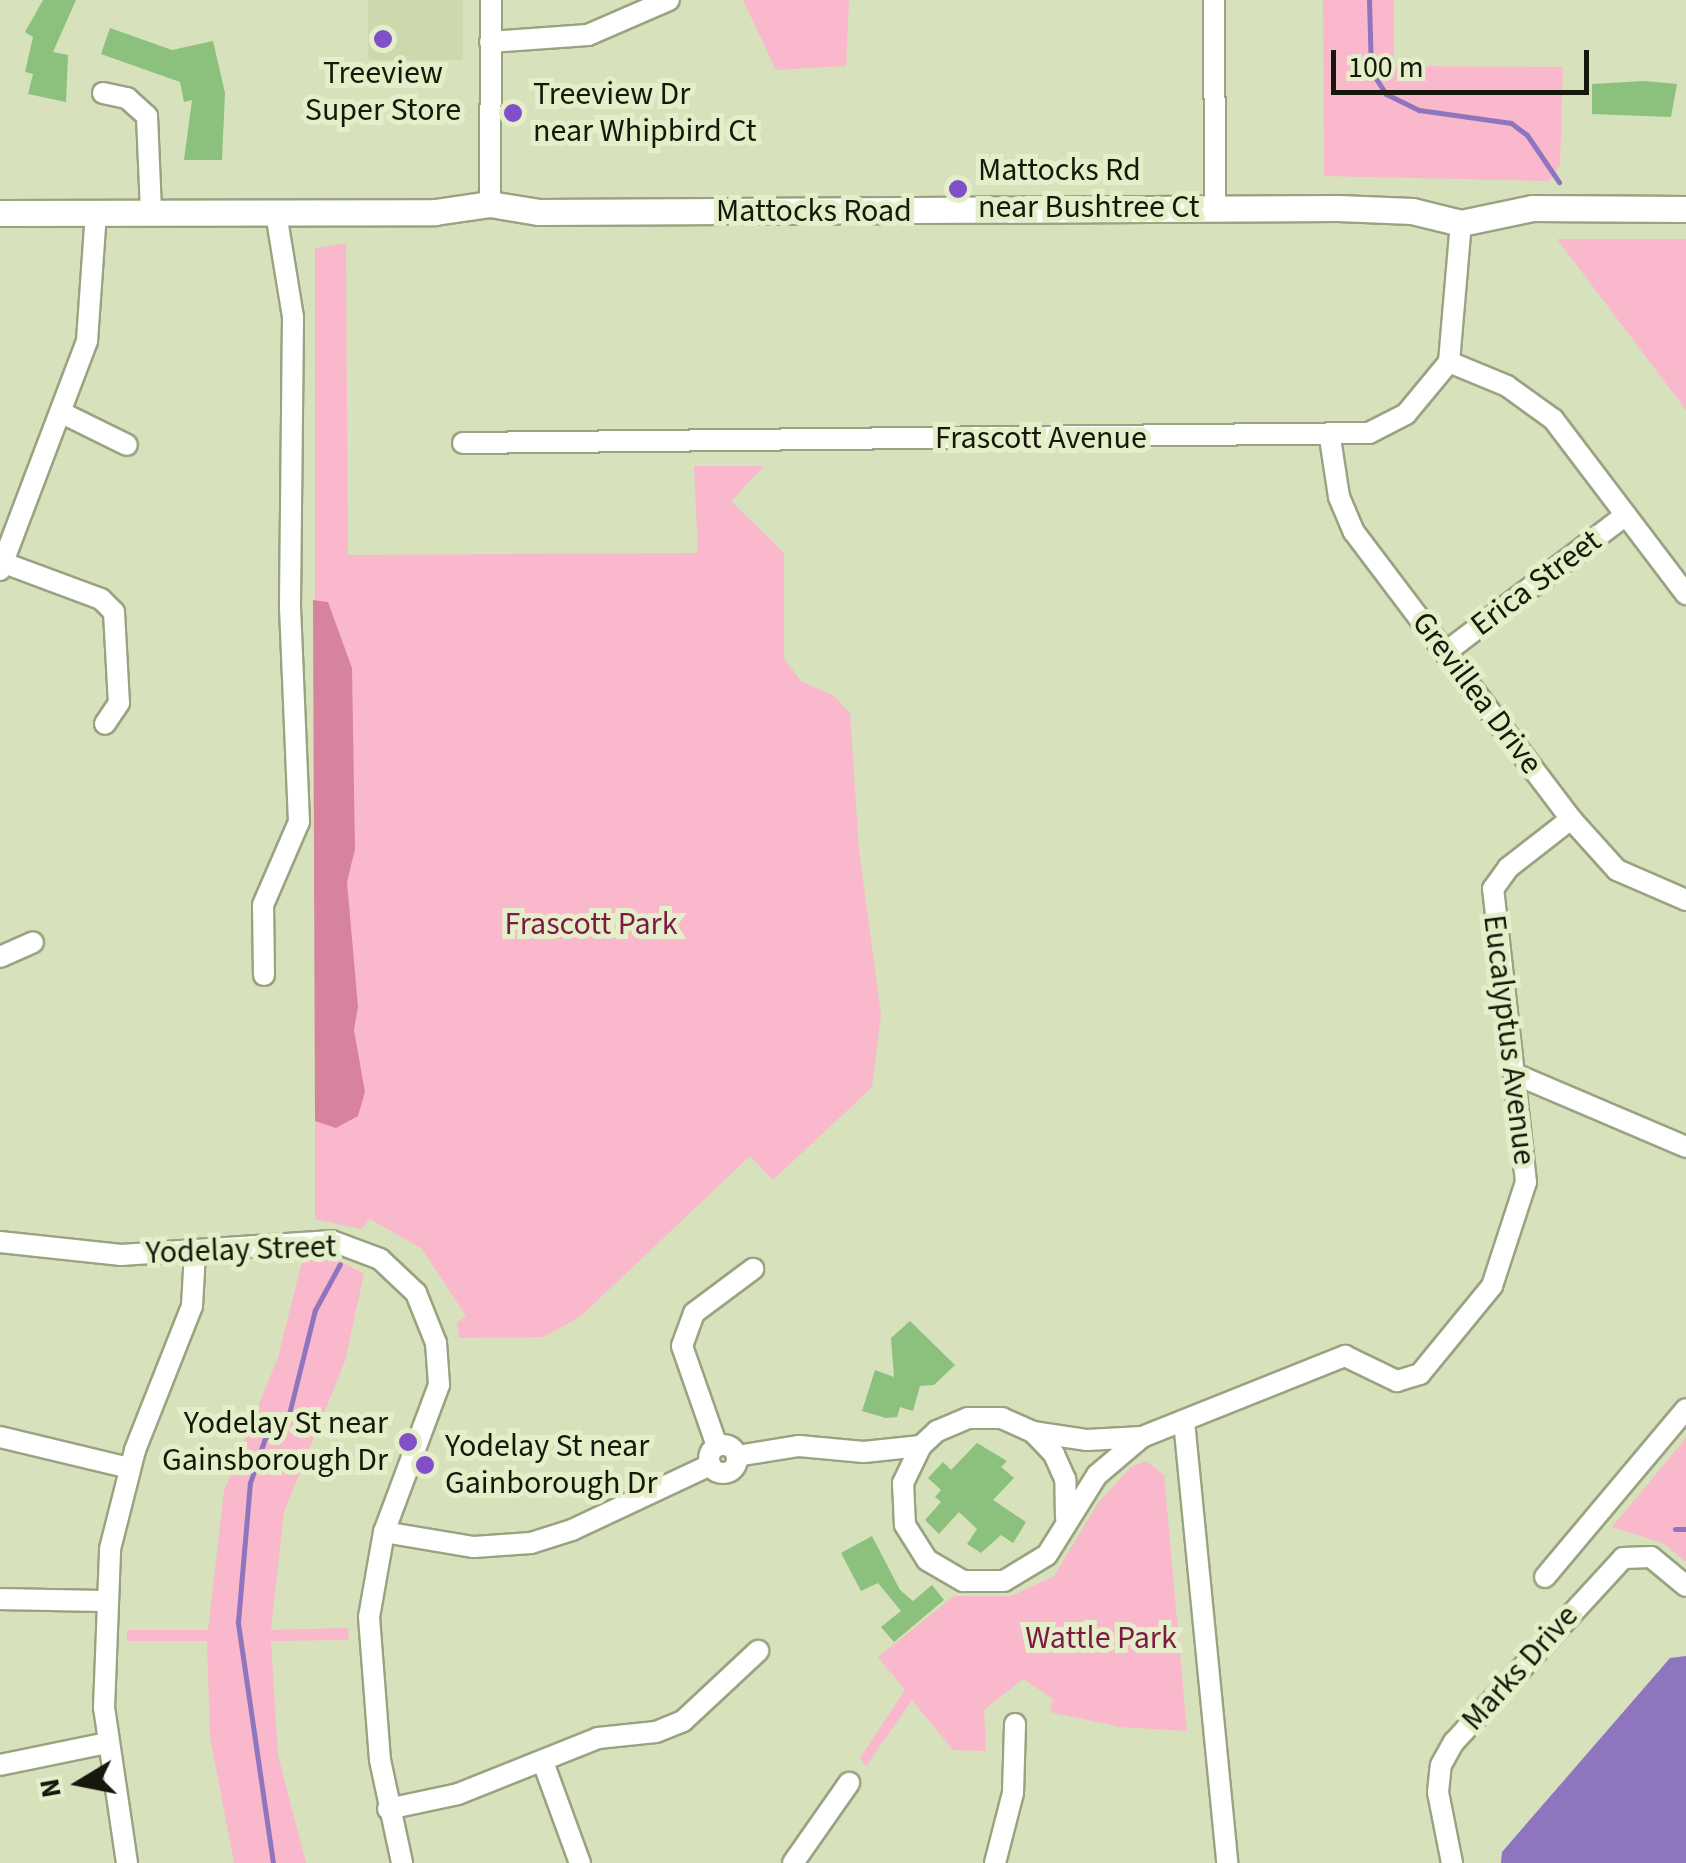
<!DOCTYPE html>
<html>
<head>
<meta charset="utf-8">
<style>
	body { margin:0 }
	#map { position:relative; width:1686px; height:1863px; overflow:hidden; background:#d7e1bc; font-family:"Source Sans 3",sans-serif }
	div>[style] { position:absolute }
	.built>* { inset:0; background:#cdd9ac; transform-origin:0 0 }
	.green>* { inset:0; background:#fab8cc }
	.forest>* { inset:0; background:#d7839e }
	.water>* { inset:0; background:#8e75bd }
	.stream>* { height:5px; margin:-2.5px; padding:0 2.5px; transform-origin:2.5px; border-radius:2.5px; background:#8e75bd }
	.building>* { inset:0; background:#8bc07d }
	.roads { filter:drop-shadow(2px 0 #9aa380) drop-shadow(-2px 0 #9aa380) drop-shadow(0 2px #9aa380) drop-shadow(0 -2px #9aa380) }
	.minor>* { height:20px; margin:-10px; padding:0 10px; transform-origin:10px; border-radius:10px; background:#fff }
	.minor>.ring { margin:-10px; padding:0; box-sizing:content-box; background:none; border:20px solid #fff; border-radius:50% }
	.tertiary>* { height:25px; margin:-12.5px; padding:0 12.5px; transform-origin:12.5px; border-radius:12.5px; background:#fff }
	.dots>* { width:28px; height:28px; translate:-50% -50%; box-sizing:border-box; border:5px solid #e4eec8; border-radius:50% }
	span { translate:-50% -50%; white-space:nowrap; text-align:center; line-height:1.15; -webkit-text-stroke:10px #e4eec8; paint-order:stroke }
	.poi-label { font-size:32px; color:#15180a }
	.left { translate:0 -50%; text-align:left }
	.right { translate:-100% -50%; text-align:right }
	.street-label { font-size:32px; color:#15180a }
	.park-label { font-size:32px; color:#7d1945 }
	.north { position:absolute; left:30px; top:1733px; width:100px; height:100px; -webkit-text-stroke:8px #e4eec8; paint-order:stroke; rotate:260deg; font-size:28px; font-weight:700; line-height:40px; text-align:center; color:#15180a }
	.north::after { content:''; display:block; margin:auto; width:35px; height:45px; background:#15180a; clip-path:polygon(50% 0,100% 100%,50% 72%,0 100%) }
	.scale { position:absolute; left:1331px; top:50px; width:258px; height:45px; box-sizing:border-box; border:5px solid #15180a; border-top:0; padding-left:12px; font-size:30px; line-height:35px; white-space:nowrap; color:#15180a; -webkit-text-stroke:8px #e4eec8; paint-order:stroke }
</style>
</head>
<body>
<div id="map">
	<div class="built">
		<i style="left:368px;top:0;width:95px;height:60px"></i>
	</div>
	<div class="green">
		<i style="clip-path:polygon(743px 0,849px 0,846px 66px,776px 70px)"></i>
		<i style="clip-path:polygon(1323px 0,1394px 0,1394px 66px,1563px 67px,1560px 164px,1549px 181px,1324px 176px)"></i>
		<i style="clip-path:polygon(1557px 239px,1686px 239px,1686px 410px)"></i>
		<i style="clip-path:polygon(346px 243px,348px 555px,698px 553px,694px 466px,764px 466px,731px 501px,784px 553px,784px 659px,802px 682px,833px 695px,850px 713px,859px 850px,881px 1015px,872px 1087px,773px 1180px,750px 1156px,581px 1316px,544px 1337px,459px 1338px,457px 1323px,466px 1316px,422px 1249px,370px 1219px,361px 1229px,315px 1219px,315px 248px)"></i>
		<i style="clip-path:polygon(303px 1258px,342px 1262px,364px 1274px,345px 1361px,284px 1512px,271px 1630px,348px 1628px,349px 1640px,271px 1641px,278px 1755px,306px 1863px,234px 1863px,210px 1737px,207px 1641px,127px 1641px,127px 1630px,208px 1630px,224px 1491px,278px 1357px)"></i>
		<i style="clip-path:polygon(1686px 1438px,1686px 1562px,1663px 1543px,1612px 1527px)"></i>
		<i style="clip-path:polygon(1146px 1461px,1164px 1475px,1187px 1731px,1120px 1727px,1050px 1712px,1053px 1699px,1023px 1679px,984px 1710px,986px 1751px,953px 1750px,912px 1700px,866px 1766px,860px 1758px,905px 1690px,878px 1657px,954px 1596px,1011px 1596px,1054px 1576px,1098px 1503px,1131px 1467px)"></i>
	</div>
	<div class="forest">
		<i style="clip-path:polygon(313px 600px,328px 602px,352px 668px,355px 849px,347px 882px,358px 1007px,354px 1030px,365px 1092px,358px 1116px,336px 1128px,315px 1121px)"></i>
	</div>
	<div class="water">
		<i style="clip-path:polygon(1686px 1656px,1686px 1863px,1501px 1863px,1502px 1852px,1670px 1658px)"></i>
	</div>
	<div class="stream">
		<i style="left:1369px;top:0;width:71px;rotate:88.4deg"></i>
		<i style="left:1371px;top:71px;width:27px;rotate:57deg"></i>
		<i style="left:1386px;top:94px;width:37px;rotate:26deg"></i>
		<i style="left:1419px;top:110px;width:93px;rotate:8deg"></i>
		<i style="left:1511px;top:123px;width:20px;rotate:37deg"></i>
		<i style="left:1527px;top:135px;width:57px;rotate:55.8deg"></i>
		<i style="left:1675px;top:1529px;width:11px"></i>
		<i style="left:273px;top:1863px;width:244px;rotate:-98.3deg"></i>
		<i style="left:238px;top:1622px;width:140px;rotate:-85.1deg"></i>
		<i style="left:250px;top:1483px;width:47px;rotate:-71.6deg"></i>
		<i style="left:265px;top:1438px;width:34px;rotate:-45deg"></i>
		<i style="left:289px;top:1414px;width:107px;rotate:-76deg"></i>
		<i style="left:315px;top:1310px;width:52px;rotate:-61.5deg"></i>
	</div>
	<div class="building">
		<i style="clip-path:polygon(43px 0,76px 0,53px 52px,68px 55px,66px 102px,28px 94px,33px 74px,25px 72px,33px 37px,25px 32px)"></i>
		<i style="clip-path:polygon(110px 28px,172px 50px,213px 41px,225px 93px,222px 160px,184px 160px,192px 100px,184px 102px,180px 82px,101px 54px)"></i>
		<i style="clip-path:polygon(1644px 81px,1677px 84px,1671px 117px,1592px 114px,1592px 84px)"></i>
		<i style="clip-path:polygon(910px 1321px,955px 1365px,934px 1385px,920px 1386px,913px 1411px,900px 1407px,897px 1417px,886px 1418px,862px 1411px,875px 1370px,894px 1377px,891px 1338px)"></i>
		<i style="clip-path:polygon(977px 1443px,1007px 1461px,1001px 1467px,1014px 1478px,993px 1500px,1026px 1522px,1013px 1543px,1001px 1535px,981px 1553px,967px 1544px,977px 1529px,959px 1512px,939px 1534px,925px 1520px,941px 1502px,935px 1497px,941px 1490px,928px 1478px,943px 1462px,951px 1470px)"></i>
		<i style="clip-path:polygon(872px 1536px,900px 1590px,913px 1601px,932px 1585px,944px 1600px,894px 1642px,881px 1627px,901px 1611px,878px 1583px,861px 1591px,841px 1553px)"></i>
	</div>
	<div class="roads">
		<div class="minor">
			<i style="left:1214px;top:0;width:210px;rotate:89.7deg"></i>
			<i style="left:490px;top:42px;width:98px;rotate:-4.1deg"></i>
			<i style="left:588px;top:35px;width:88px;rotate:-23.4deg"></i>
			<i style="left:103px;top:93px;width:25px;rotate:12deg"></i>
			<i style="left:127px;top:98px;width:27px;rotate:42deg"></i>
			<i style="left:147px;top:116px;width:96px;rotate:87.6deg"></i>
			<i style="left:490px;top:204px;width:204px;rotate:-89.7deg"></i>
			<i style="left:1449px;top:362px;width:63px;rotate:22.5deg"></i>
			<i style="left:1507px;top:386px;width:57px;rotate:35.7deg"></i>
			<i style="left:1553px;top:419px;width:220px;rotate:52.8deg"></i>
			<i style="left:64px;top:414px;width:70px;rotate:26.2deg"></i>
			<i style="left:1330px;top:438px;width:60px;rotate:81.3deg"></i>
			<i style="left:1339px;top:497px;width:38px;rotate:67deg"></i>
			<i style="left:1354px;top:532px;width:360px;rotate:52.9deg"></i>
			<i style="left:1571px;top:819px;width:69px;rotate:48deg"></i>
			<i style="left:1617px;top:870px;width:75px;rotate:23.5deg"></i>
			<i style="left:463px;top:443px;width:906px;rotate:-0.63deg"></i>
			<i style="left:1369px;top:433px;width:42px;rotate:-27.2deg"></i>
			<i style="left:1406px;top:414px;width:67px;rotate:-50.4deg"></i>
			<i style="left:1449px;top:362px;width:140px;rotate:-85.1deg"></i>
			<i style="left:4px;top:563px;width:103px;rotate:20.4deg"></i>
			<i style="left:101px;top:599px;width:18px;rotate:45deg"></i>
			<i style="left:114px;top:612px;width:91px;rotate:86.9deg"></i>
			<i style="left:119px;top:703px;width:25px;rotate:124deg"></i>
			<i style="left:0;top:570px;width:245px;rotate:-69.2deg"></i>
			<i style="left:87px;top:341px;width:129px;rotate:-86deg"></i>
			<i style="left:1446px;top:652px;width:226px;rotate:-37.3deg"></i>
			<i style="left:0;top:957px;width:36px;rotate:-24deg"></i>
			<i style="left:264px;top:975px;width:70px;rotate:-90.8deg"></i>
			<i style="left:263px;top:905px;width:90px;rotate:-66.6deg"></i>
			<i style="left:299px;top:822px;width:218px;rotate:-92.4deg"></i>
			<i style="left:290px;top:604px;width:287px;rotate:-89.4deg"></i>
			<i style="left:293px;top:317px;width:105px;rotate:-99.3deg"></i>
			<i style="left:1515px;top:1074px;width:186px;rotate:23.1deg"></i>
			<i style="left:0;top:1242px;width:122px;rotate:6.1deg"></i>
			<i style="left:121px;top:1255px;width:211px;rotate:-3.8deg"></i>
			<i style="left:332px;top:1241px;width:51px;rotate:20.6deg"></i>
			<i style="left:380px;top:1259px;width:50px;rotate:43.4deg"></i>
			<i style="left:416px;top:1293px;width:54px;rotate:68.2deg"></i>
			<i style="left:436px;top:1343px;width:42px;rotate:85.9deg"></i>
			<i style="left:439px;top:1385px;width:157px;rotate:110.5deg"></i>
			<i style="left:384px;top:1532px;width:86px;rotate:100deg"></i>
			<i style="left:369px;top:1617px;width:143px;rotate:85.6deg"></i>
			<i style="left:380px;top:1760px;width:105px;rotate:77.9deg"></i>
			<i style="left:1184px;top:1421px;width:444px;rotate:84.4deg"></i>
			<i style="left:1033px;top:1432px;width:55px;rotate:8.4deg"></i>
			<i style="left:1087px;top:1440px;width:55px;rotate:-3.1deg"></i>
			<i style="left:1142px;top:1437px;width:219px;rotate:-21.8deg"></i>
			<i style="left:1345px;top:1356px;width:58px;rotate:25.7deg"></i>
			<i style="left:1397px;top:1381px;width:24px;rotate:-17deg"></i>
			<i style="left:1420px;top:1374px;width:114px;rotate:-50.7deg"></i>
			<i style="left:1492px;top:1286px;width:109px;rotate:-71.9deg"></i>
			<i style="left:1526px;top:1182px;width:295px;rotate:-96.4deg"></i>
			<i style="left:1493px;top:889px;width:26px;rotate:-54deg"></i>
			<i style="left:1508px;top:868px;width:80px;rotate:-37.9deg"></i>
			<i style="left:0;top:1437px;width:133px;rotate:13.5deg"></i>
			<i class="ring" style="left:709px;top:1445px;width:8px;height:8px"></i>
			<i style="left:717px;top:1446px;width:106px;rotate:-109.3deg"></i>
			<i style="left:682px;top:1346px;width:35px;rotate:-70deg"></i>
			<i style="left:694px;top:1313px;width:74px;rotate:-36.7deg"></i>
			<i style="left:737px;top:1456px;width:63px;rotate:-9.2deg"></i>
			<i style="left:799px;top:1446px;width:65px;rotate:5.3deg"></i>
			<i style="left:864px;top:1452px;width:57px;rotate:-6deg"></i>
			<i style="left:1066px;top:1518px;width:39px;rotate:-91deg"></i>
			<i style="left:1065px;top:1479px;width:27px;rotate:-114deg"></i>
			<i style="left:1054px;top:1454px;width:30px;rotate:-134deg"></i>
			<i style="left:1033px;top:1432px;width:34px;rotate:-156deg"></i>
			<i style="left:1002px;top:1418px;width:34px;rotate:180deg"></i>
			<i style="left:968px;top:1418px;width:34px;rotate:157deg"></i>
			<i style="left:937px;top:1431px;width:22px;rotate:137deg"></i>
			<i style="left:921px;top:1446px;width:41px;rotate:115.9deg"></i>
			<i style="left:903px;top:1483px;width:42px;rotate:87.3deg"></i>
			<i style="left:905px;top:1525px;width:41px;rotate:57.8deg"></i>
			<i style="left:927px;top:1560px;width:42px;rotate:30.3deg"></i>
			<i style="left:963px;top:1581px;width:41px"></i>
			<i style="left:1004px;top:1581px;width:50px;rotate:-31.2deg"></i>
			<i style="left:1047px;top:1555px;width:94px;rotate:-58deg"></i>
			<i style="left:1097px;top:1475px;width:59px;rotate:-40.2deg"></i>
			<i style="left:384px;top:1532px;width:91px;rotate:9.5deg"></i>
			<i style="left:474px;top:1547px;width:57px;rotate:-4deg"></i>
			<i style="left:531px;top:1543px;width:43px;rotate:-17.6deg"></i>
			<i style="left:572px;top:1530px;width:153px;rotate:-25.2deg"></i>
			<i style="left:1545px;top:1577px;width:219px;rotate:-50deg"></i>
			<i style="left:0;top:1599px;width:106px;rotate:1.1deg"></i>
			<i style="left:543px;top:1762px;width:108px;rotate:69.9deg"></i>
			<i style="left:0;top:1765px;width:109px;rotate:-11.6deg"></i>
			<i style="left:388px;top:1809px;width:72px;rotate:-12.1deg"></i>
			<i style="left:458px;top:1794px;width:151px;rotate:-21.8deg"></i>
			<i style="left:598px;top:1738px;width:58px;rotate:-5.9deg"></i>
			<i style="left:656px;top:1732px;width:29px;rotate:-22deg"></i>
			<i style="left:683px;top:1721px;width:103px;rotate:-43deg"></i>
			<i style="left:127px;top:1863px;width:157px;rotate:-98.4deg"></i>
			<i style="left:104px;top:1708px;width:159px;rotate:-87.8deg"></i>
			<i style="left:110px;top:1549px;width:102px;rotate:-75.8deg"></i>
			<i style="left:135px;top:1450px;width:155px;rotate:-68.4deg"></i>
			<i style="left:192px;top:1306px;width:53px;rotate:-86.8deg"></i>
			<i style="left:793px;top:1863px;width:98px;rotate:-55deg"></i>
			<i style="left:995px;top:1863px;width:72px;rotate:-75.6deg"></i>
			<i style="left:1013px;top:1793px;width:69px;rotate:-88.3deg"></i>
			<i style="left:1452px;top:1863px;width:72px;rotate:-101.2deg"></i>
			<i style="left:1438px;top:1792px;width:27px;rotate:-84deg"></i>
			<i style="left:1441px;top:1765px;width:26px;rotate:-61deg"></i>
			<i style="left:1454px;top:1742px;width:250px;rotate:-47.4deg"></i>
			<i style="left:1623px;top:1558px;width:28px;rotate:-2deg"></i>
			<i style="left:1651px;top:1557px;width:45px;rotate:39.6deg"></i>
		</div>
		<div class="tertiary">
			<i style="left:0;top:213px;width:435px;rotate:-0.1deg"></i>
			<i style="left:435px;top:212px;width:56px;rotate:-8.3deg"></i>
			<i style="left:490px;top:204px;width:50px;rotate:9.3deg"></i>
			<i style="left:539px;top:212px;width:799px;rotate:-0.29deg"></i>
			<i style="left:1338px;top:208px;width:74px;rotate:2.3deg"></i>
			<i style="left:1412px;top:211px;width:50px;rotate:13.8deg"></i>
			<i style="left:1461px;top:223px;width:73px;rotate:-11.9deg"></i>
			<i style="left:1532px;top:208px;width:154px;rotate:0.4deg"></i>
		</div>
	</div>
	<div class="dots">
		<i style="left:383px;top:39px;background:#814fc7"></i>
		<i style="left:513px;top:113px;background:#814fc7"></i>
		<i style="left:958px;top:189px;background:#814fc7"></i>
		<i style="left:408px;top:1442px;background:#814fc7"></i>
		<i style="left:425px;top:1465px;background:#814fc7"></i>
	</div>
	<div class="poi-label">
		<span style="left:383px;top:92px">Treeview<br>Super Store</span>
		<span class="left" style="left:533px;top:113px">Treeview Dr<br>near Whipbird Ct</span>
		<span class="left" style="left:978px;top:189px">Mattocks Rd<br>near Bushtree Ct</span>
		<span class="right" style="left:388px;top:1442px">Yodelay St near<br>Gainsborough Dr</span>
		<span class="left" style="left:445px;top:1465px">Yodelay St near<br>Gainborough Dr</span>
	</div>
	<div class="street-label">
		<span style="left:814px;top:211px">Mattocks Road</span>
		<span style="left:1041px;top:438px">Frascott Avenue</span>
		<span style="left:1536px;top:583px;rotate:-37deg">Erica Street</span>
		<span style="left:1477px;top:693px;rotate:53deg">Grevillea Drive</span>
		<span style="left:1509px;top:1040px;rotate:83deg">Eucalyptus Avenue</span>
		<span style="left:241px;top:1250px;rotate:-2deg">Yodelay Street</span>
		<span style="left:1520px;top:1668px;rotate:-48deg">Marks Drive</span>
	</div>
	<div class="park-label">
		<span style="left:591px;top:924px">Frascott Park</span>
		<span style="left:1101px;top:1638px">Wattle Park</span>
	</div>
	<div class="north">N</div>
	<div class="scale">100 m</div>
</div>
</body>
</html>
